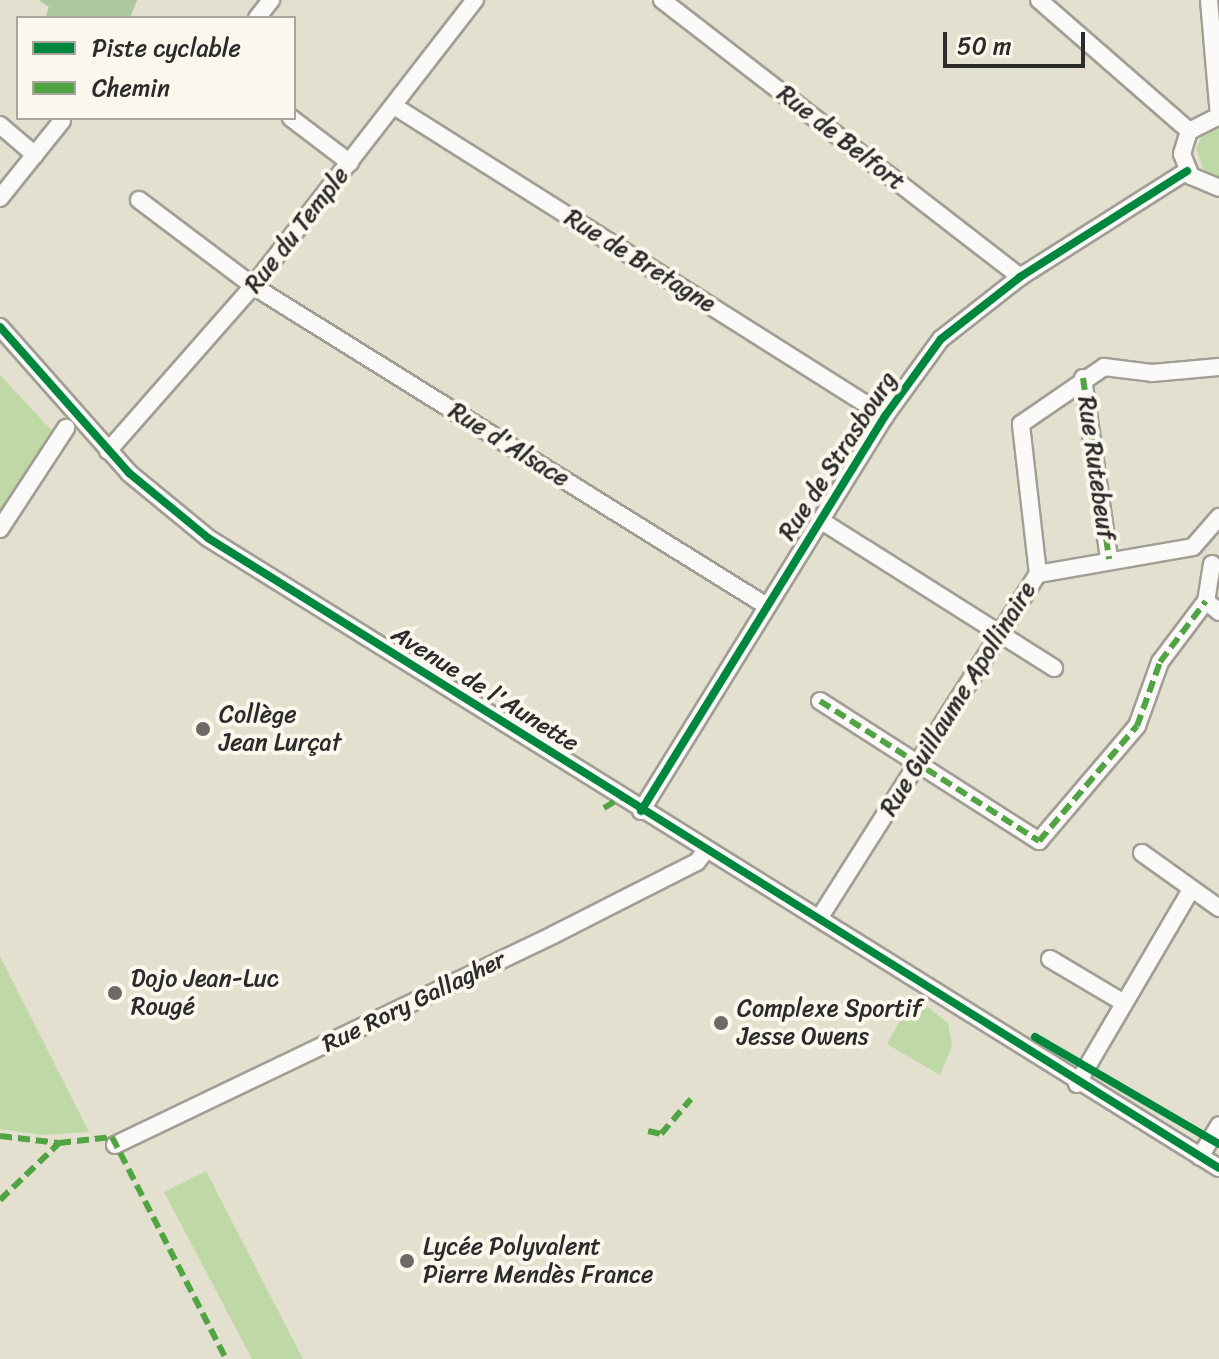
<!DOCTYPE html>
<html>
<head>
<meta charset="utf-8">
<style>
	body { margin:0 }
	#map { position:relative; width:1219px; height:1359px; overflow:hidden; background:#e4e0cf; font-family:Sriracha,sans-serif }
	div>[style] { position:absolute }
	.green>* { inset:0; background:#bed9a6 }
	.forest>* { inset:0; background:#acc89c }
	.roads { filter:drop-shadow(2px 0 #a19f95) drop-shadow(-2px 0 #a19f95) drop-shadow(0 2px #a19f95) drop-shadow(0 -2px #a19f95) }
	.minor>* { height:16px; margin:-8px; padding:0 8px; transform-origin:8px; border-radius:8px; background:#fbfaf8 }
	.quiet>* { height:6px; margin-top:-3px; transform-origin:0; background:repeating-linear-gradient(90deg,#51a443 0 12px,transparent 0 18px) }
	.cycleway>* { height:8px; margin:-4px; padding:0 4px; transform-origin:4px; border-radius:4px; background:#00873e }
	.dots>* { width:22px; height:22px; translate:-50% -50%; box-sizing:border-box; border:4px solid #fbf7ec; border-radius:50% }
	span { translate:-50% -50%; white-space:nowrap; text-align:center; line-height:1.15; -webkit-text-stroke:8px #fbf7ec; paint-order:stroke }
	.street-label { font-size:24px; color:#2b2b2b }
	.poi-label { font-size:24px; color:#2b2b2b }
	.left { translate:0 -50%; text-align:left }
	.legend { position:absolute; left:16px; top:16px; width:280px; height:104px; box-sizing:border-box; background:#fbf7ec; border:2px solid #a8a59f; margin:0; padding:10px 14px; list-style:none; font-size:24px; color:#2b2b2b }
	.legend li { display:flex; align-items:center; gap:16px; height:40px }
	.legend b { width:40px; border:2px solid #a8a59f }
	.scale { position:absolute; left:943px; top:32px; width:142px; height:36px; box-sizing:border-box; border:4px solid #2b2b2b; border-top:0; padding-left:10px; font-size:24px; line-height:28px; white-space:nowrap; color:#2b2b2b; -webkit-text-stroke:6px #fbf7ec; paint-order:stroke }
</style>
</head>
<body>
<div id="map">
	<div class="green">
		<i style="clip-path:polygon(1219px 129px,1219px 176px,1216px 176px,1203px 169px,1196px 148px,1203px 135px)"></i>
		<i style="clip-path:polygon(0 375px,56px 435px,0 527px)"></i>
		<i style="clip-path:polygon(0 956px,89px 1132px,43px 1135px,0 1129px)"></i>
		<i style="clip-path:polygon(914px 996px,948px 1023px,952px 1046px,940px 1075px,887px 1044px)"></i>
		<i style="clip-path:polygon(206px 1171px,303px 1359px,252px 1359px,164px 1192px)"></i>
	</div>
	<div class="forest">
		<i style="clip-path:polygon(39px 0,137px 0,130px 18px,45px 18px,49px 7px)"></i>
	</div>
	<div class="roads">
		<div class="minor">
			<i style="left:662px;top:0;width:453px;rotate:37.7deg"></i>
			<i style="left:1039px;top:0;width:199px;rotate:41.1deg"></i>
			<i style="left:1209px;top:0;width:116px;rotate:85.1deg"></i>
			<i style="left:257px;top:18px;width:23px;rotate:-52deg"></i>
			<i style="left:394px;top:106px;width:581px;rotate:32.27deg"></i>
			<i style="left:1219px;top:116px;width:34px;rotate:153deg"></i>
			<i style="left:1189px;top:131px;width:24px;rotate:107deg"></i>
			<i style="left:1182px;top:154px;width:24px;rotate:68deg"></i>
			<i style="left:1191px;top:176px;width:30px;rotate:23deg"></i>
			<i style="left:291px;top:118px;width:74px;rotate:37.3deg"></i>
			<i style="left:0;top:125px;width:46px;rotate:40.6deg"></i>
			<i style="left:0;top:198px;width:99px;rotate:-51.2deg"></i>
			<i style="left:139px;top:200px;width:143px;rotate:37deg"></i>
			<i style="left:253px;top:286px;width:603px;rotate:31.92deg"></i>
			<i style="left:0;top:327px;width:195px;rotate:48.5deg"></i>
			<i style="left:129px;top:473px;width:102px;rotate:39.4deg"></i>
			<i style="left:208px;top:538px;width:1191px;rotate:31.93deg"></i>
			<i style="left:1083px;top:378px;width:183px;rotate:81.8deg"></i>
			<i style="left:108px;top:451px;width:220px;rotate:-48.7deg"></i>
			<i style="left:253px;top:286px;width:362px;rotate:-52.2deg"></i>
			<i style="left:820px;top:520px;width:277px;rotate:32.3deg"></i>
			<i style="left:0;top:529px;width:121px;rotate:-56.8deg"></i>
			<i style="left:1212px;top:564px;width:37px;rotate:99deg"></i>
			<i style="left:1206px;top:601px;width:17px;rotate:40deg"></i>
			<i style="left:1038px;top:574px;width:151px;rotate:-96.5deg"></i>
			<i style="left:1021px;top:424px;width:101px;rotate:-34.5deg"></i>
			<i style="left:1104px;top:367px;width:48px;rotate:7.1deg"></i>
			<i style="left:1152px;top:373px;width:67px;rotate:-5.1deg"></i>
			<i style="left:820px;top:701px;width:260px;rotate:32.6deg"></i>
			<i style="left:1039px;top:841px;width:151px;rotate:-49.6deg"></i>
			<i style="left:1137px;top:726px;width:68px;rotate:-70.2deg"></i>
			<i style="left:1160px;top:662px;width:76px;rotate:-53deg"></i>
			<i style="left:641px;top:811px;width:464px;rotate:-58.3deg"></i>
			<i style="left:885px;top:416px;width:95px;rotate:-54deg"></i>
			<i style="left:941px;top:339px;width:100px;rotate:-38.1deg"></i>
			<i style="left:1020px;top:277px;width:198px;rotate:-32.4deg"></i>
			<i style="left:1142px;top:853px;width:95px;rotate:35.5deg"></i>
			<i style="left:820px;top:917px;width:406px;rotate:-57.6deg"></i>
			<i style="left:1038px;top:574px;width:157px;rotate:-9.9deg"></i>
			<i style="left:1193px;top:547px;width:40px;rotate:-49deg"></i>
			<i style="left:1050px;top:959px;width:86px;rotate:30.7deg"></i>
			<i style="left:1077px;top:1084px;width:225px;rotate:-59.6deg"></i>
			<i style="left:115px;top:1145px;width:486px;rotate:-25.6deg"></i>
			<i style="left:553px;top:935px;width:161px;rotate:-26.9deg"></i>
			<i style="left:697px;top:862px;width:15px;rotate:-53deg"></i>
			<i style="left:1200px;top:1157px;width:37px;rotate:-59deg"></i>
		</div>
	</div>
	<div class="quiet">
		<i style="left:1083px;top:378px;width:183px;rotate:81.8deg"></i>
		<i style="left:820px;top:701px;width:260px;rotate:32.6deg"></i>
		<i style="left:1039px;top:841px;width:151px;rotate:-49.6deg"></i>
		<i style="left:1137px;top:726px;width:68px;rotate:-70.2deg"></i>
		<i style="left:1160px;top:662px;width:76px;rotate:-53deg"></i>
		<i style="left:604px;top:808px;width:19px;rotate:-32deg"></i>
		<i style="left:648px;top:1131px;width:13px;rotate:13deg"></i>
		<i style="left:661px;top:1134px;width:46px;rotate:-49.4deg"></i>
		<i style="left:0;top:1136px;width:59px;rotate:6.8deg"></i>
		<i style="left:59px;top:1143px;width:53px;rotate:-6.5deg"></i>
		<i style="left:112px;top:1137px;width:250px;rotate:62.8deg"></i>
		<i style="left:0;top:1200px;width:82px;rotate:-44deg"></i>
	</div>
	<div class="cycleway">
		<i style="left:0;top:327px;width:195px;rotate:48.5deg"></i>
		<i style="left:129px;top:473px;width:102px;rotate:39.4deg"></i>
		<i style="left:208px;top:538px;width:1191px;rotate:31.93deg"></i>
		<i style="left:641px;top:811px;width:464px;rotate:-58.3deg"></i>
		<i style="left:885px;top:416px;width:95px;rotate:-54deg"></i>
		<i style="left:941px;top:339px;width:100px;rotate:-38.1deg"></i>
		<i style="left:1020px;top:277px;width:198px;rotate:-32.4deg"></i>
		<i style="left:1035px;top:1037px;width:213px;rotate:30.2deg"></i>
	</div>
	<div class="dots">
		<i style="left:203px;top:729px;background:#6c6a64"></i>
		<i style="left:115px;top:993px;background:#6c6a64"></i>
		<i style="left:721px;top:1023px;background:#6c6a64"></i>
		<i style="left:407px;top:1261px;background:#6c6a64"></i>
	</div>
	<div class="street-label">
		<span style="left:841px;top:138px;rotate:38deg">Rue de Belfort</span>
		<span style="left:297px;top:230px;rotate:-52deg">Rue du Temple</span>
		<span style="left:640px;top:261px;rotate:32deg">Rue de Bretagne</span>
		<span style="left:509px;top:445px;rotate:32deg">Rue d'Alsace</span>
		<span style="left:838px;top:456px;rotate:-57deg">Rue de Strasbourg</span>
		<span style="left:1096px;top:468px;rotate:82deg">Rue Rutebeuf</span>
		<span style="left:485px;top:689px;rotate:32deg">Avenue de l'Aunette</span>
		<span style="left:958px;top:699px;rotate:-58deg">Rue Guillaume Apollinaire</span>
		<span style="left:414px;top:1002px;rotate:-26deg">Rue Rory Gallagher</span>
	</div>
	<div class="poi-label">
		<span class="left" style="left:219px;top:729px">Collège<br>Jean Lurçat</span>
		<span class="left" style="left:131px;top:993px">Dojo Jean-Luc<br>Rougé</span>
		<span class="left" style="left:737px;top:1023px">Complexe Sportif<br>Jesse Owens</span>
		<span class="left" style="left:423px;top:1261px">Lycée Polyvalent<br>Pierre Mendès France</span>
	</div>
	<ul class="legend">
	<li><b style="height:10px;background:#00873e"></b>Piste cyclable</li>
	<li><b style="height:10px;background:#51a443"></b>Chemin</li>
	</ul>
	<div class="scale">50 m</div>
</div>
</body>
</html>
